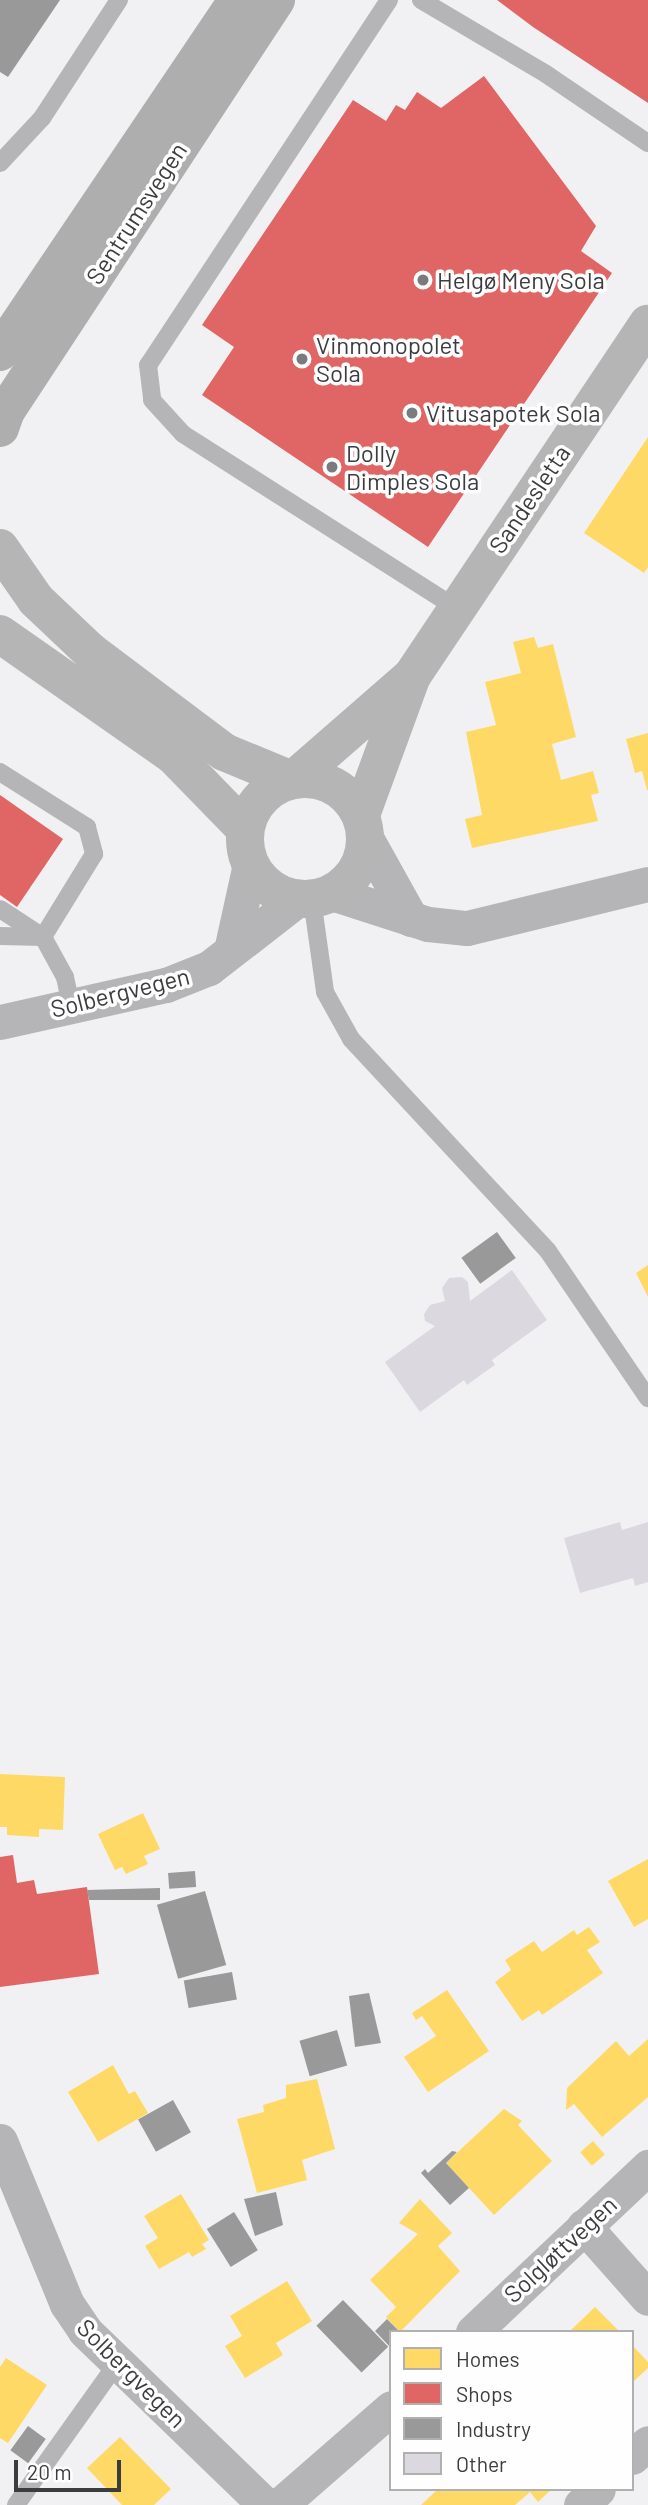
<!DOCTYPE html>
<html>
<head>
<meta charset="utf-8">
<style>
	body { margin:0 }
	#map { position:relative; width:648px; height:2505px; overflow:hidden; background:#f1f1f4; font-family:Barlow,sans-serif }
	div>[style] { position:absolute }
	.homes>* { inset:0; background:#ffd966; transform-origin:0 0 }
	.shops>* { inset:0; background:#e06666 }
	.industry>* { inset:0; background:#999; transform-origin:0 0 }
	.building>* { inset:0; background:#dbd8e0 }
	.lane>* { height:18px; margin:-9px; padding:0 9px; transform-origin:9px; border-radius:9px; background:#b5b5b7 }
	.street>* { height:35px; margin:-17.5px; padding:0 17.5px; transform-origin:17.5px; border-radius:17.5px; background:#b5b5b7 }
	.secondary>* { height:38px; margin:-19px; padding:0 19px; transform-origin:19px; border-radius:19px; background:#b5b5b6 }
	.secondary>.ring { margin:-19px; padding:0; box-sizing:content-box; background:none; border:38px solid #b5b5b6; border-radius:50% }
	.primary>* { height:38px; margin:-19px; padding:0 19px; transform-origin:19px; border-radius:19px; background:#aeaeaf }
	.dots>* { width:19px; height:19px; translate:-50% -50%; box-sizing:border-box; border:4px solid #fefeff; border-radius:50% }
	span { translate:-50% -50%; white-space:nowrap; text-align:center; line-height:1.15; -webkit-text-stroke:7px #fefeff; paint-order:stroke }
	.street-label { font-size:24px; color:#3b3c3d }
	.poi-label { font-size:24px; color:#3b3c3d }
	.left { translate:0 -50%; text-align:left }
	.legend { position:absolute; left:389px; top:2330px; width:245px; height:161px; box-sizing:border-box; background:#fefeff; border:2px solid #b0b0b1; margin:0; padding:9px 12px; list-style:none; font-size:21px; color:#3b3c3d }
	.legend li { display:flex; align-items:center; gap:14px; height:35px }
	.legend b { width:35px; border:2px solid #b0b0b1 }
	.scale { position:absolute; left:14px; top:2460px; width:107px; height:32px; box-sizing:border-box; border:4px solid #3b3c3d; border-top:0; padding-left:9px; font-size:21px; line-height:24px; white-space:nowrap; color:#3b3c3d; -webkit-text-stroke:5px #fefeff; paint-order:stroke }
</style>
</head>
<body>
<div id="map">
	<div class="homes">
		<i style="clip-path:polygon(648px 437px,648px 567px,644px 573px,584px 533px)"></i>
		<i style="clip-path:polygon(534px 637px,538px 648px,553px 644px,576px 737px,552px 744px,561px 780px,593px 771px,599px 793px,591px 795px,598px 821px,472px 848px,465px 819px,482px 815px,466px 732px,496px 725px,485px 682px,521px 673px,513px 642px)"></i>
		<i style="clip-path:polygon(648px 733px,648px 790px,647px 790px,642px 771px,635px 773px,626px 739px)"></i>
		<i style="clip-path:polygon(648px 1265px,648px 1297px,636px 1273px)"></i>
		<i style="clip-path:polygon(0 1774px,65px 1777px,63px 1830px,39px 1829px,39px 1837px,7px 1835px,7px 1827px,0 1827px)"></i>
		<i style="clip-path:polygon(143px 1813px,160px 1849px,144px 1856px,148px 1864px,126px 1874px,122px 1867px,115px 1870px,98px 1834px)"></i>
		<i style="clip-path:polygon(648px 1859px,648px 1919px,634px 1927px,608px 1881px)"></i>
		<i style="clip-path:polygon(589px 1927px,600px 1942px,587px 1950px,603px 1973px,542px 2015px,539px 2010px,522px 2021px,495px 1982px,511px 1970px,505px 1960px,534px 1941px,542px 1952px,574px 1930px,577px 1935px)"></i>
		<i style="clip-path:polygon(447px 1990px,489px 2051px,428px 2092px,404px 2057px,436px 2036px,422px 2016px,416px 2020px,412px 2013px)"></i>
		<i style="clip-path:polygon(648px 2039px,648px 2097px,602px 2137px,574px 2104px,566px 2110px,567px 2088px,616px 2041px,629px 2056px)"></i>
		<i style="clip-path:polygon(113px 2065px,129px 2094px,135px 2091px,148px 2113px,98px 2142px,68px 2092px)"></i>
		<i style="clip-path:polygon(317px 2079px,335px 2149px,302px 2160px,307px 2180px,257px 2193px,237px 2119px,264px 2112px,263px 2105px,286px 2098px,286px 2085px)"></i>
		<i style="clip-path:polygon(504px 2109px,522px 2121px,518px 2125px,552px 2161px,494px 2215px,446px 2163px)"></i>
		<i style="left:593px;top:2141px;width:18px;height:17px;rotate:49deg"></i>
		<i style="clip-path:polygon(181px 2194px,209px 2240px,202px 2244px,206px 2249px,192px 2257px,189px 2252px,159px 2269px,145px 2246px,158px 2238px,144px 2216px)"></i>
		<i style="clip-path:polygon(420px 2199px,452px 2233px,438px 2246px,460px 2271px,400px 2332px,386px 2317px,396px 2307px,370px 2280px,418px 2234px,399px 2223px)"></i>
		<i style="clip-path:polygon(287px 2281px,312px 2321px,276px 2343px,283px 2355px,245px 2378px,225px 2346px,242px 2336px,230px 2316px)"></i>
		<i style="clip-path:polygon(595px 2307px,620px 2332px,569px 2332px)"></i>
		<i style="clip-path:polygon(632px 2345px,648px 2362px,648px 2368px,632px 2383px)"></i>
		<i style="clip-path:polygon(6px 2358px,47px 2385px,8px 2443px,0 2438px,0 2367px)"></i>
		<i style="clip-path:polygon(120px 2437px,171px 2489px,154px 2505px,122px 2505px,87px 2468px)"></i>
		<i style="clip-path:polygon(438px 2489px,552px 2489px,538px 2502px,530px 2492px,515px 2505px,421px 2505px)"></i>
	</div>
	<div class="shops">
		<i style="clip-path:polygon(497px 0,648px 0,648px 103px,533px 27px)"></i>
		<i style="clip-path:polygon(484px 76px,596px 226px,581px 251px,612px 273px,428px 547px,202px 395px,234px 347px,202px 325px,353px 100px,386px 121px,396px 105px,405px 110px,417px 92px,441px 108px)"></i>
		<i style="clip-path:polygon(0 795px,63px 839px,17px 907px,0 895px)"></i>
		<i style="clip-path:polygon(13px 1855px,17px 1883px,34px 1880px,37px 1894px,87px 1887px,99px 1974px,0 1987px,0 1857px)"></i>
	</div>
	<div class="industry">
		<i style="clip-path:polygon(0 0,60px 0,8px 77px,0 72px)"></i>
		<i style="left:497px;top:1232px;width:32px;height:44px;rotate:54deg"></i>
		<i style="left:195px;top:1871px;width:16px;height:27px;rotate:86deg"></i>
		<i style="clip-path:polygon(160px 1888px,160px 1900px,89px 1900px,87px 1890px)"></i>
		<i style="left:205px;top:1891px;width:77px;height:50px;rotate:74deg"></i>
		<i style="left:232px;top:1972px;width:28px;height:49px;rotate:80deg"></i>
		<i style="clip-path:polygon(369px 1993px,381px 2043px,355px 2047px,349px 1996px)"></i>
		<i style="left:337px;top:2030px;width:37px;height:39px;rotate:74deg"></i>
		<i style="left:173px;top:2100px;width:37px;height:40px;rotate:61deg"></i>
		<i style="clip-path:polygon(452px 2151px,457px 2152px,446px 2163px,469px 2188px,450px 2205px,421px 2173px,425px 2169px,428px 2173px)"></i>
		<i style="clip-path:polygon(276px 2192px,283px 2225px,255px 2236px,244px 2199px)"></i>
		<i style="left:234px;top:2212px;width:45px;height:32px;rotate:58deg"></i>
		<i style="left:343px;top:2300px;width:65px;height:37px;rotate:46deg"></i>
		<i style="clip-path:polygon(387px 2319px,400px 2332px,391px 2332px,391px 2348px,375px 2331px)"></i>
		<i style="left:28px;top:2426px;width:22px;height:30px;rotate:36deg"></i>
	</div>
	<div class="building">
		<i style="clip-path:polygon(512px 1270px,547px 1320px,492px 1360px,495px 1365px,482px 1374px,467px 1385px,464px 1380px,420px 1412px,385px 1362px,435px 1326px,425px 1321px,424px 1314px,430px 1305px,445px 1301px,442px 1288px,449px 1278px,462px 1277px,468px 1282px,470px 1301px)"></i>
		<i style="clip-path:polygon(620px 1522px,622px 1530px,648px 1522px,648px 1582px,635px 1586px,633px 1578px,580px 1593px,564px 1538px)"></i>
	</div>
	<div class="lane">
		<i style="left:389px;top:0;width:437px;rotate:123.4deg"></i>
		<i style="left:148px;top:365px;width:35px;rotate:83deg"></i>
		<i style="left:152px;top:400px;width:46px;rotate:47.6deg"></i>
		<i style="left:183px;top:434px;width:322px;rotate:32.5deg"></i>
		<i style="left:421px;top:0;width:145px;rotate:30.6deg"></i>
		<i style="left:546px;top:74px;width:123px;rotate:34.1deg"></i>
		<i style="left:0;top:163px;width:62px;rotate:-47deg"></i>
		<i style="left:42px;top:118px;width:141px;rotate:-56.9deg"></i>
		<i style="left:0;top:772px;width:103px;rotate:32.3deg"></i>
		<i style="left:87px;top:827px;width:28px;rotate:75deg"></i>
		<i style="left:94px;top:854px;width:97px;rotate:121.6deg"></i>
		<i style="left:43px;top:937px;width:51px;rotate:-146.9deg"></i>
		<i style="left:312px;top:899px;width:94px;rotate:82deg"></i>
		<i style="left:325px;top:992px;width:54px;rotate:61deg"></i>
		<i style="left:351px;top:1039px;width:289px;rotate:47.1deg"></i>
		<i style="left:548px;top:1251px;width:178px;rotate:55.8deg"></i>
		<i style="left:0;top:936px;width:43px;rotate:1.3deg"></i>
		<i style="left:43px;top:937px;width:46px;rotate:61.2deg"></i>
		<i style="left:65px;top:977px;width:29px;rotate:78deg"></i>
		<i style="left:16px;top:2505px;width:176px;rotate:-54.5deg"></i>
	</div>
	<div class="street">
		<i style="left:366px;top:838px;width:93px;rotate:60.9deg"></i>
		<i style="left:332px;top:893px;width:101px;rotate:17.9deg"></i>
		<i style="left:428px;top:924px;width:39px;rotate:6deg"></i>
		<i style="left:467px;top:928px;width:186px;rotate:-13.7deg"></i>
		<i style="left:232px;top:946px;width:84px;rotate:-77.6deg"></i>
		<i style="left:0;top:1022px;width:170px;rotate:-12.6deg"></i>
		<i style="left:166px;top:985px;width:46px;rotate:-21.6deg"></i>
		<i style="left:209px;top:968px;width:113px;rotate:-37.8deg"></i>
		<i style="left:0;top:2141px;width:176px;rotate:67.7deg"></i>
		<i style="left:67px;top:2304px;width:32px;rotate:56deg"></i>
		<i style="left:85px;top:2331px;width:250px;rotate:44deg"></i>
		<i style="left:584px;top:2226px;width:96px;rotate:48.4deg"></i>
		<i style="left:473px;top:2332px;width:241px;rotate:-43.3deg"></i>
		<i style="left:632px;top:2457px;width:21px;rotate:-41deg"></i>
		<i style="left:280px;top:2505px;width:147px;rotate:-41.1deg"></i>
		<i style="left:581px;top:2505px;width:23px;rotate:-43deg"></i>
	</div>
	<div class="secondary">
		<i style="left:0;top:548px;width:63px;rotate:55.3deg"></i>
		<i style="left:36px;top:600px;width:76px;rotate:43.4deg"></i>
		<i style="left:91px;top:652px;width:166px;rotate:36.9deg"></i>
		<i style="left:224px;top:752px;width:74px;rotate:22.4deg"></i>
		<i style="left:0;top:634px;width:213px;rotate:35deg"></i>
		<i style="left:174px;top:756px;width:102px;rotate:45.8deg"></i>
		<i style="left:294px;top:779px;width:157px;rotate:-41.1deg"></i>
		<i style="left:412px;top:676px;width:424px;rotate:-56.2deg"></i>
		<i class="ring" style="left:245px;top:779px;width:82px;height:82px"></i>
		<i style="left:361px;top:815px;width:143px;rotate:-69.9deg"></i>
	</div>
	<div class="primary">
		<i style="left:0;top:352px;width:424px;rotate:-56deg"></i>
		<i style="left:0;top:428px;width:18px;rotate:-71deg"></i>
		<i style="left:6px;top:411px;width:492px;rotate:-56.7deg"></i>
	</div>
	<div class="dots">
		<i style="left:423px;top:280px;background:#7b7b7d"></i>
		<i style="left:302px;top:359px;background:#7b7b7d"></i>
		<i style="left:412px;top:413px;background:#7b7b7d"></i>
		<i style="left:332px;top:467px;background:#7b7b7d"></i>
	</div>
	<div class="street-label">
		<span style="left:136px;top:213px;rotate:-57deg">Sentrumsvegen</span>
		<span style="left:529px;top:499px;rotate:-56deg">Sandesletta</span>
		<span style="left:120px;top:992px;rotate:-14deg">Solbergvegen</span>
		<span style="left:560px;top:2249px;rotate:-43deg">Solgløttvegen</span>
		<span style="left:132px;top:2373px;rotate:45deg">Solbergvegen</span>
	</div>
	<div class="poi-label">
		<span class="left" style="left:437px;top:280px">Helgø Meny Sola</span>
		<span class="left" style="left:316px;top:359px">Vinmonopolet<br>Sola</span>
		<span class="left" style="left:426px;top:413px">Vitusapotek Sola</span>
		<span class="left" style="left:346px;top:467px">Dolly<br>Dimples Sola</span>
	</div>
	<ul class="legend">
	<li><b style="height:19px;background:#ffd966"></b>Homes</li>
	<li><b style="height:19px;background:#e06666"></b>Shops</li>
	<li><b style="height:19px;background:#999"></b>Industry</li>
	<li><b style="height:19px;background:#dbd8e0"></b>Other</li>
	</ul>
	<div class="scale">20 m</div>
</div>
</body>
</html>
